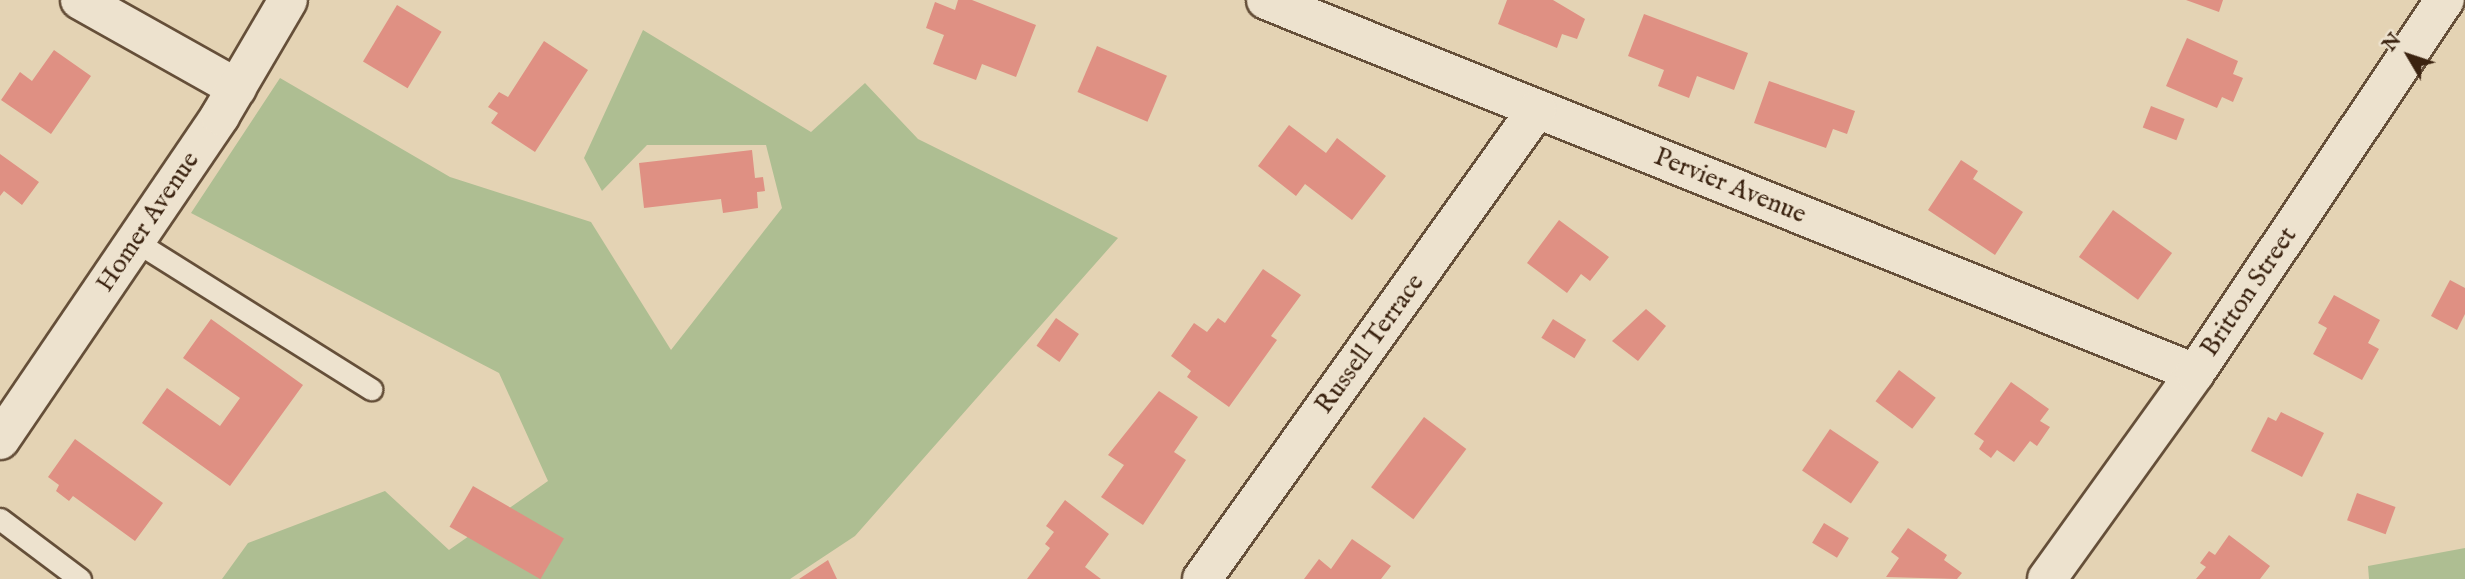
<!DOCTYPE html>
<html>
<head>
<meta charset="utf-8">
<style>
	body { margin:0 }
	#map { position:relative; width:2465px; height:579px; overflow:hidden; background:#e4d3b4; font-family:"IM FELL English",serif }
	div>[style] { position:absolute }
	.green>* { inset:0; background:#aebe92 }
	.building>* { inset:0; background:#df9083; transform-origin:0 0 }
	.roads { filter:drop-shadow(2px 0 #654f39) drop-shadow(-2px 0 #654f39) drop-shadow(0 2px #654f39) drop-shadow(0 -2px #654f39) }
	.service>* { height:21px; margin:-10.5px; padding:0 10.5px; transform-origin:10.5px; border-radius:10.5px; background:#ede2ce }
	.minor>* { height:38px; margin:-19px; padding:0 19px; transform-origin:19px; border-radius:19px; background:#ede2ce }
	.tertiary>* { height:38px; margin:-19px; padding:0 19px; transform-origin:19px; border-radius:19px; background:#ede2ce }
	span { translate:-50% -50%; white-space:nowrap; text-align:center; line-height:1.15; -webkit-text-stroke:6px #ede2ce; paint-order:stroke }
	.street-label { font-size:26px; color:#3b2310 }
	.north { position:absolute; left:2374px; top:21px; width:70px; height:70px; -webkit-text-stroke:5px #ede2ce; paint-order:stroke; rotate:309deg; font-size:19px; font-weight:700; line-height:28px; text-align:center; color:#3b2310 }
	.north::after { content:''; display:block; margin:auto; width:24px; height:32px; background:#3b2310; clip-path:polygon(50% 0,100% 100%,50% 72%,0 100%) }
</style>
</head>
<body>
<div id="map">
	<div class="green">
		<i style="clip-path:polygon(643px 30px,811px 132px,865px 83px,918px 139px,1118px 238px,855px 536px,790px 579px,222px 579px,248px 543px,385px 491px,449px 550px,548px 481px,499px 373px,191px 213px,280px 78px,450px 177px,591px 222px,671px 350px,782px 208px,766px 145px,647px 145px,602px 191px,584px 158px)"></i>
		<i style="clip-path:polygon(2465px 548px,2465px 579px,2369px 579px,2368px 566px)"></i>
	</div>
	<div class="building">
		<i style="clip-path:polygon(958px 0,972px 0,1036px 25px,1016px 77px,982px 64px,976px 80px,933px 64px,944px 35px,926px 28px,935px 2px,955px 10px)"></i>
		<i style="clip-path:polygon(1507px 0,1553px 0,1585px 19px,1577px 39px,1562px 34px,1557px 48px,1498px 24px)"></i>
		<i style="clip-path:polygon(2186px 0,2223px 0,2219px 12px)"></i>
		<i style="left:397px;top:5px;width:52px;height:66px;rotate:31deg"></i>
		<i style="clip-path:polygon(1644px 14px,1748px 53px,1734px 90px,1697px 76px,1689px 98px,1658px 86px,1664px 70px,1628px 56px)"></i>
		<i style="clip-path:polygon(2187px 38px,2238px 61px,2233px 74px,2243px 78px,2233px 102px,2222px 97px,2217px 108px,2166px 86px)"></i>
		<i style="clip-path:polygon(544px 41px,588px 70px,535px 152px,491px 123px,498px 113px,488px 107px,499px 92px,508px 97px)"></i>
		<i style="left:1097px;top:46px;width:76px;height:50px;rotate:23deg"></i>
		<i style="clip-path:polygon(54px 50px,91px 76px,51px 134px,1px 100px,20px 72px,32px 81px)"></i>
		<i style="clip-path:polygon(1769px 81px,1855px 111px,1847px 134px,1833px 129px,1826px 148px,1754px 123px)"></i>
		<i style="left:2151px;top:106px;width:36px;height:23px;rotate:21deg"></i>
		<i style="clip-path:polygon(1289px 125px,1326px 153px,1337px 138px,1386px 176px,1352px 220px,1305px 184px,1296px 196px,1258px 166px)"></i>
		<i style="clip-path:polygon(752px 150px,755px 178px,763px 177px,765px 191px,757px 192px,758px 208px,723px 213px,721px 199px,644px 208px,639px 163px)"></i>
		<i style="clip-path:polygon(0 154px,39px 182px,22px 205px,4px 191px,0 196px)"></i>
		<i style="clip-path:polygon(1961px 160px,1978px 171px,1973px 179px,2023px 212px,1995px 255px,1928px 210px)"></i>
		<i style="left:2113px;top:210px;width:73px;height:58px;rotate:36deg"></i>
		<i style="clip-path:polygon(1559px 220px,1609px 257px,1590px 281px,1581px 274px,1567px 293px,1527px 263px)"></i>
		<i style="clip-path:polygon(1263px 269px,1301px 295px,1271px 336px,1277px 340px,1229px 407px,1187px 377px,1191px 371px,1171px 356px,1194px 323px,1207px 332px,1218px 318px,1225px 323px)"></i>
		<i style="clip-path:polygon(2450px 280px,2465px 288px,2465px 314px,2457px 330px,2431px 316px)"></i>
		<i style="clip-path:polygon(2334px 295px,2380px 320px,2368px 343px,2379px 349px,2362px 380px,2313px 354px,2327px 328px,2318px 323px)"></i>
		<i style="clip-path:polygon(1646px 309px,1666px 326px,1638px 361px,1612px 341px)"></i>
		<i style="left:1056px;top:318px;width:28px;height:34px;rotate:35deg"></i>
		<i style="clip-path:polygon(211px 319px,303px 385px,230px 486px,142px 423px,167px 388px,220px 426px,240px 398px,183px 358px)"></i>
		<i style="left:1553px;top:319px;width:39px;height:22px;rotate:32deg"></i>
		<i style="left:1899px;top:370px;width:46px;height:39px;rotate:37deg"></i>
		<i style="clip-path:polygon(2011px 382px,2049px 409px,2040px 421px,2050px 427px,2037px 446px,2030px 441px,2014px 462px,1997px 450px,1991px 458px,1979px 449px,1984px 441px,1974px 434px)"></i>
		<i style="clip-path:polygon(1159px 391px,1198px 417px,1174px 452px,1186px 460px,1143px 525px,1101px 497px,1124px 465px,1108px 455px)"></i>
		<i style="clip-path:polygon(2281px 412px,2324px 433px,2302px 477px,2251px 451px,2268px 417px,2276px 421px)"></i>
		<i style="left:1424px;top:417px;width:53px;height:88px;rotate:37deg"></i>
		<i style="left:1830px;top:429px;width:59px;height:50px;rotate:34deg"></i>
		<i style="clip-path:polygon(75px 439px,163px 503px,135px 541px,73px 496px,69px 501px,56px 491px,59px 485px,48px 477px)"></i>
		<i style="left:473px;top:486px;width:105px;height:47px;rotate:30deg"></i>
		<i style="left:2357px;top:493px;width:41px;height:29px;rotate:20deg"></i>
		<i style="clip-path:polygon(1065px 500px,1109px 534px,1085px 567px,1101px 579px,1027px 579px,1050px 548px,1045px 544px,1054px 532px,1046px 526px)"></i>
		<i style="left:1824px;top:523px;width:29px;height:23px;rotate:31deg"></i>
		<i style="clip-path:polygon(1908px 528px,1947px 555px,1944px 560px,1962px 573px,1957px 579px,1886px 577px,1899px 558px,1891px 552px)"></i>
		<i style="clip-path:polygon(2229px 535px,2270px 566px,2260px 579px,2196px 579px,2206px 567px,2200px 563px,2209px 551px,2215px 555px)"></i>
		<i style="clip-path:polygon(1352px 539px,1391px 566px,1381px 579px,1304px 579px,1319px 559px,1331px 569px)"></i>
		<i style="clip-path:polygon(828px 560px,837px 579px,799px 579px)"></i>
	</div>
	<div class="roads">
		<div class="service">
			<i style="left:135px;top:241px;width:279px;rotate:32.1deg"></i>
			<i style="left:0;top:519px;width:100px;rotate:36.9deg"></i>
		</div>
		<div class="minor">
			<i style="left:80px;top:0;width:180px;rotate:29.3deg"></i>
			<i style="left:1266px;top:0;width:1001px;rotate:21.88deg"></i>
			<i style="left:0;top:440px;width:392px;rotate:-55.8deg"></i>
			<i style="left:220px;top:116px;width:134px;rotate:-59.6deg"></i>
			<i style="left:1202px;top:579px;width:577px;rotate:-54.52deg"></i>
		</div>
		<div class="tertiary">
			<i style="left:2047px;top:579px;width:254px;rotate:-54.3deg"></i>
			<i style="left:2195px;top:373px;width:449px;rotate:-56.2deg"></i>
		</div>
	</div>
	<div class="street-label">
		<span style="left:1730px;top:186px;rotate:22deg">Pervier Avenue</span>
		<span style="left:148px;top:222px;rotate:-56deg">Homer Avenue</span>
		<span style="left:2249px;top:292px;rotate:-56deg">Britton Street</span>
		<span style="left:1370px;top:344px;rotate:-54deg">Russell Terrace</span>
	</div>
	<div class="north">N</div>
</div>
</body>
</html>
